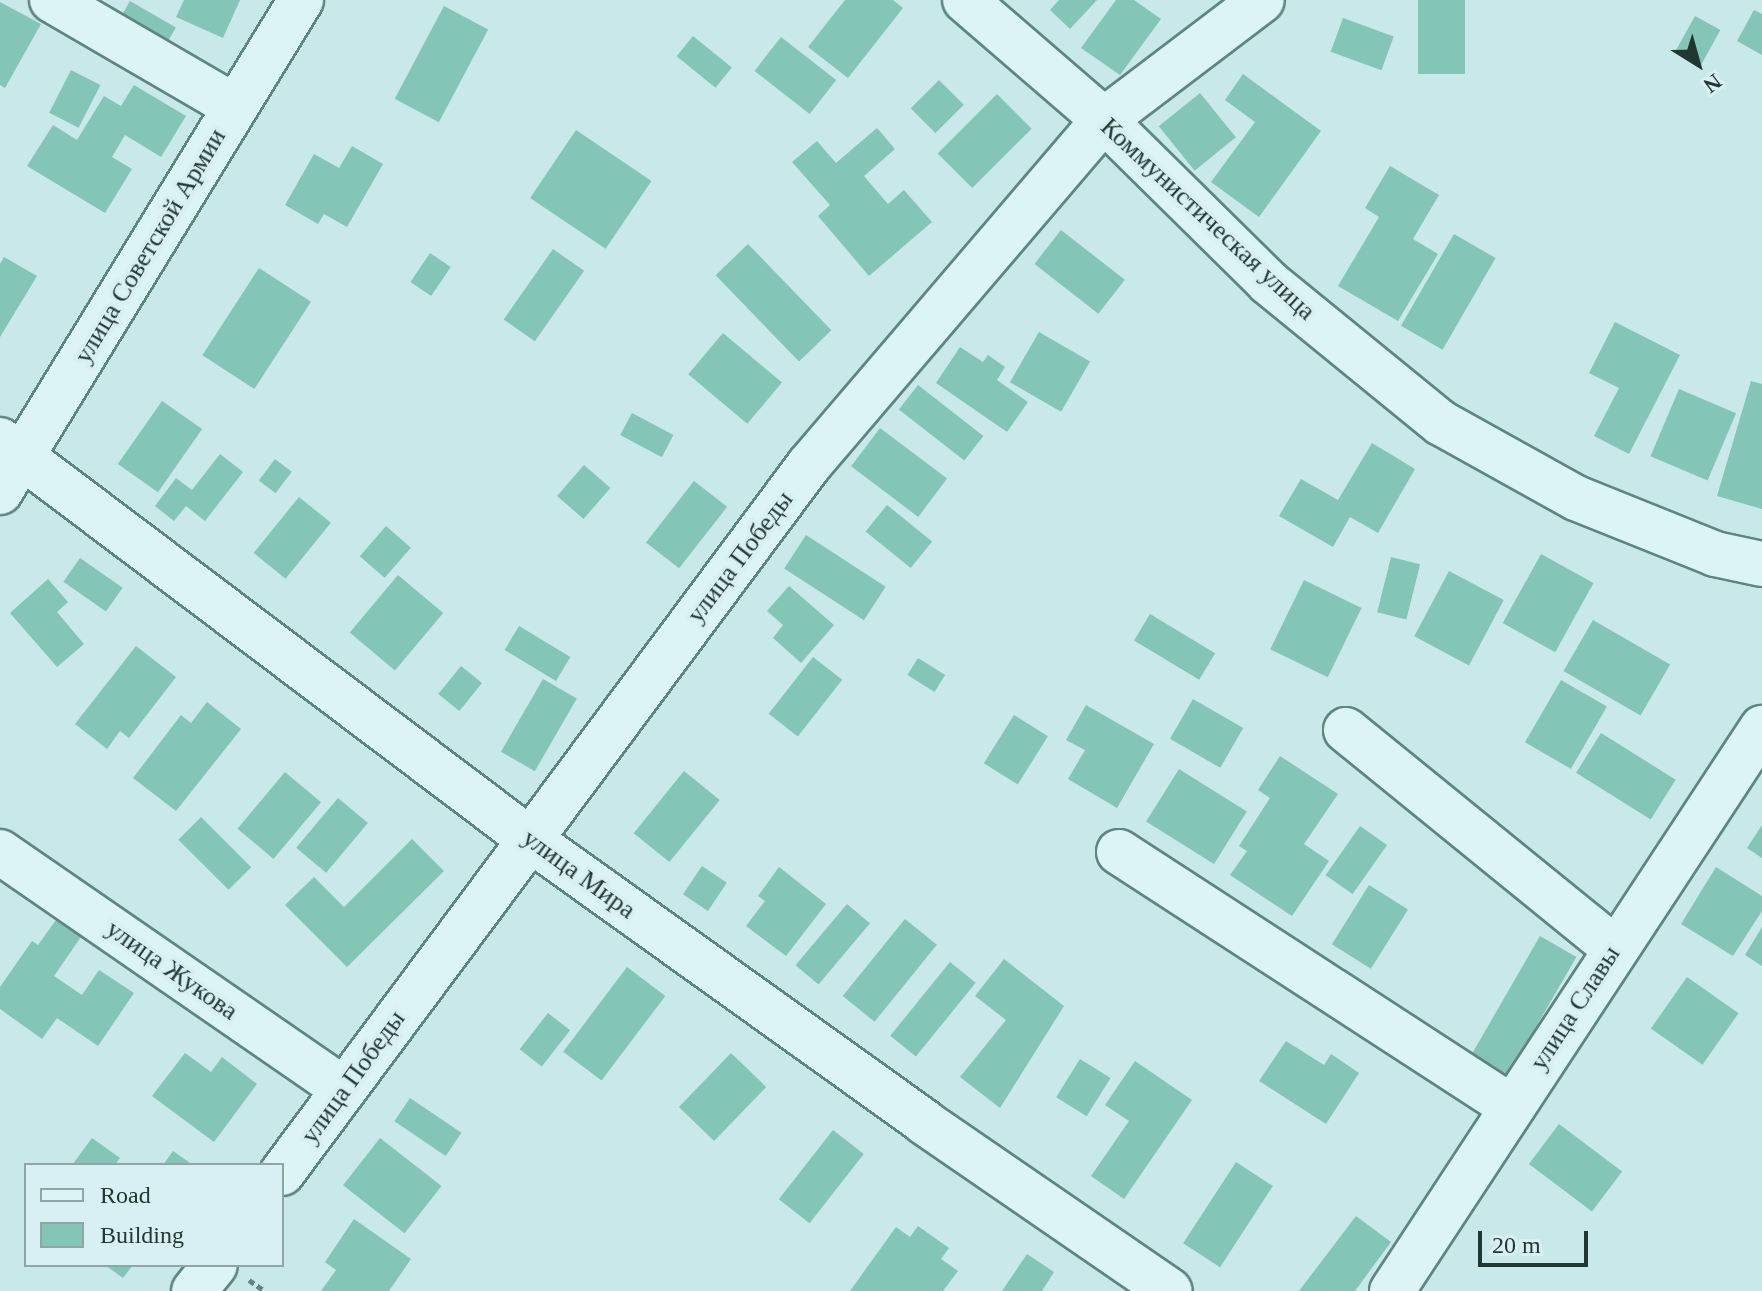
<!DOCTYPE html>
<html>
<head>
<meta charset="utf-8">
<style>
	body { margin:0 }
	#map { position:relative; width:1762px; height:1291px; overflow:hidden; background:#c9e8ea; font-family:Georgia,serif }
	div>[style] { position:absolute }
	.building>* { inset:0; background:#83c5b6; transform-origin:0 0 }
	.path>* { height:5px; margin-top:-2.5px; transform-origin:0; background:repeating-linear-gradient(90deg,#5f8581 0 6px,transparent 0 10px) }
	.roads { filter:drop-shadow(2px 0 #5f8581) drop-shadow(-2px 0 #5f8581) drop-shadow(0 2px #5f8581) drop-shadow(0 -2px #5f8581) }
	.minor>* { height:44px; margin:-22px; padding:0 22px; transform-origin:22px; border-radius:22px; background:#dbf4f6 }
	span { translate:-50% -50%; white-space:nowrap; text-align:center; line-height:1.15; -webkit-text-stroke:8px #d8f0f3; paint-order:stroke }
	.street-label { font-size:26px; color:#213734 }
	.legend { position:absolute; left:24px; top:1163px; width:260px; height:104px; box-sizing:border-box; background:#d8f0f3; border:2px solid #8fa6a7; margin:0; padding:10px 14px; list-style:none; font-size:24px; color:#213734 }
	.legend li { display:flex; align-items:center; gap:16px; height:40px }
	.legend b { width:40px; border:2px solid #8fa6a7 }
	.north { position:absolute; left:1658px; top:24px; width:80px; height:80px; -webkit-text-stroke:6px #d8f0f3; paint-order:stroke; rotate:143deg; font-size:22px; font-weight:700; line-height:32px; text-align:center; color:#213734 }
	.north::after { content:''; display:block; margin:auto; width:28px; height:36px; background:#213734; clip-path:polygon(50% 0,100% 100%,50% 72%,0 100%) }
	.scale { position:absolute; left:1478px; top:1231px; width:110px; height:36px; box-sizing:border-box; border:4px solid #213734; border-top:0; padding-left:10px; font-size:24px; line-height:28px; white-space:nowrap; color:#213734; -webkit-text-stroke:6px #d8f0f3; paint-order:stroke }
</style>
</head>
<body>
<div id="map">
	<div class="building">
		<i style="clip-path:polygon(184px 0,240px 0,223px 38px,176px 17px)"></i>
		<i style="clip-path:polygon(845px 0,893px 0,903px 8px,848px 78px,808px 47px)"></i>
		<i style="clip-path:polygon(1059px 0,1097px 0,1070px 29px,1050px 10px)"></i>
		<i style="clip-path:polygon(1116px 0,1134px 0,1161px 19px,1120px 75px,1081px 48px)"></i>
		<i style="left:1418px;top:0;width:47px;height:74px"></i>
		<i style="left:130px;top:1px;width:53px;height:25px;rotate:30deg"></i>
		<i style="clip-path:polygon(0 2px,41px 24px,5px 88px,0 85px)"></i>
		<i style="left:444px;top:6px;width:50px;height:105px;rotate:28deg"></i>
		<i style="clip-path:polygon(1754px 10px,1762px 14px,1762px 55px,1737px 41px)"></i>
		<i style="left:1695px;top:16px;width:29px;height:41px;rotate:29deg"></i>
		<i style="left:1343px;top:18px;width:54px;height:36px;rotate:20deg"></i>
		<i style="left:693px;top:36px;width:50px;height:26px;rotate:39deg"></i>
		<i style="left:781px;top:37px;width:70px;height:43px;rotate:38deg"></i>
		<i style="left:71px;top:70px;width:33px;height:48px;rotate:27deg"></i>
		<i style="clip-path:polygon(1243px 74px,1321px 131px,1259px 217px,1211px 182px,1255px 122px,1225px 100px)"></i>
		<i style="left:939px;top:80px;width:35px;height:40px;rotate:45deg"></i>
		<i style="clip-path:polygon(134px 85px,186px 116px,161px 157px,125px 135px,112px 157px,132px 169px,105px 213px,27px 166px,53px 125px,77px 140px,104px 96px,121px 106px)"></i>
		<i style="left:1200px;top:93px;width:57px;height:53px;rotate:51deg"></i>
		<i style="left:997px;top:94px;width:49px;height:84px;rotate:45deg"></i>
		<i style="clip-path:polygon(877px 128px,895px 149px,864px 176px,888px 204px,904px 190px,932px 222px,869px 276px,818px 216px,830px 205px,792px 162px,817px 141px,836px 163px)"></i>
		<i style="left:576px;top:130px;width:91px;height:82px;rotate:34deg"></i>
		<i style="clip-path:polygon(352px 146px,383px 164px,347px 227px,324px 214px,318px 224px,285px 205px,314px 154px,339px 168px)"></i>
		<i style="clip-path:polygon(1390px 166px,1439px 195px,1413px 239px,1438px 254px,1398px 321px,1338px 286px,1379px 217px,1365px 208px)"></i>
		<i style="left:1061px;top:230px;width:81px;height:43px;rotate:38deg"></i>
		<i style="left:1454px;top:234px;width:48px;height:106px;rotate:30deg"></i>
		<i style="left:748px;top:244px;width:120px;height:45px;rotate:46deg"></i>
		<i style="left:553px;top:249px;width:38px;height:86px;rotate:35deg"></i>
		<i style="left:430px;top:253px;width:25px;height:35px;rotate:34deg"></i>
		<i style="clip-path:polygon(4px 257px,37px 276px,0 337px,0 264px)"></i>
		<i style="left:259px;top:268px;width:62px;height:104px;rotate:33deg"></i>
		<i style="clip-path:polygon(1615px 322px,1680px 355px,1629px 454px,1594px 436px,1619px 388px,1589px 373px)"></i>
		<i style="left:1039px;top:332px;width:59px;height:58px;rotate:30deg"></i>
		<i style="left:723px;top:333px;width:77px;height:54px;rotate:40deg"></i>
		<i style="clip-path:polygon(960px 347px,983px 362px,988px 355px,1005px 367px,997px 380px,1028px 402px,1007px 432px,936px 383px)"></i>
		<i style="clip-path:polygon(1751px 381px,1762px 384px,1762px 509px,1717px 496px)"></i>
		<i style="left:918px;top:385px;width:83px;height:31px;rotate:38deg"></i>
		<i style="left:1679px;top:389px;width:62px;height:73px;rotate:23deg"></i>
		<i style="left:162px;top:401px;width:49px;height:77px;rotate:35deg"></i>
		<i style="left:632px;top:413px;width:47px;height:25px;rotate:28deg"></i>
		<i style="left:880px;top:428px;width:84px;height:48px;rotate:37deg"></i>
		<i style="clip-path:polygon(1372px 443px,1415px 469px,1378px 533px,1350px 517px,1333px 547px,1279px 516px,1301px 479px,1338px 500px)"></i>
		<i style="clip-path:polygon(220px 454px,243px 472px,205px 521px,186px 506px,174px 521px,155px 506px,176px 478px,192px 490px)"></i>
		<i style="left:275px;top:459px;width:21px;height:27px;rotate:37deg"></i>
		<i style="left:584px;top:465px;width:35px;height:41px;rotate:41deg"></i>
		<i style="left:694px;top:481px;width:42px;height:78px;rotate:38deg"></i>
		<i style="left:299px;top:497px;width:41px;height:72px;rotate:39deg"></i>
		<i style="left:887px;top:505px;width:58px;height:34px;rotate:39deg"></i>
		<i style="left:386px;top:526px;width:33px;height:40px;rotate:41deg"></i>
		<i style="left:806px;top:535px;width:95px;height:40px;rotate:33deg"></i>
		<i style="left:1541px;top:554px;width:60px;height:79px;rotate:29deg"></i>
		<i style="left:1391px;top:557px;width:30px;height:57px;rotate:14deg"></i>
		<i style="left:80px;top:558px;width:52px;height:29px;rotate:35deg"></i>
		<i style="left:1449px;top:571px;width:62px;height:74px;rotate:28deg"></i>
		<i style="left:398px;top:575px;width:59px;height:75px;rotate:40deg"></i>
		<i style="clip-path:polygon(48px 579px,68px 602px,57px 612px,84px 644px,57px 667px,10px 613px)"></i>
		<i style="left:1304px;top:580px;width:64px;height:77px;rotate:26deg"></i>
		<i style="clip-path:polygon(789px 586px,834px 625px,801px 663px,773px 638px,783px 625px,767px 611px)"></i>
		<i style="left:1150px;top:614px;width:76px;height:31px;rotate:31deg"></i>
		<i style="left:1593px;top:620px;width:89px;height:59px;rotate:30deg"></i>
		<i style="left:519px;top:626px;width:60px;height:28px;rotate:31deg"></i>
		<i style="clip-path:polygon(136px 646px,176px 677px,129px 738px,120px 731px,107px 749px,75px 724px)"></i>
		<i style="left:813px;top:657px;width:37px;height:72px;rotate:38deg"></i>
		<i style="left:918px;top:658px;width:32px;height:20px;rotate:32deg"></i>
		<i style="left:461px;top:666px;width:27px;height:36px;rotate:39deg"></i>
		<i style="left:543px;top:679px;width:39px;height:84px;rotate:30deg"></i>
		<i style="left:1561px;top:680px;width:53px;height:72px;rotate:30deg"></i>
		<i style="left:1193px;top:699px;width:58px;height:46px;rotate:30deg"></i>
		<i style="clip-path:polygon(207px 702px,241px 729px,176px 811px,133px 778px,181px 715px,191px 723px)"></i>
		<i style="clip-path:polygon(1086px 705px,1154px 744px,1117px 808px,1068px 779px,1085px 750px,1066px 740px)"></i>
		<i style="left:1014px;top:715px;width:40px;height:57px;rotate:32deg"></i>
		<i style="left:1601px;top:733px;width:88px;height:47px;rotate:32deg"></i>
		<i style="clip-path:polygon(1280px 756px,1338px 794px,1304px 844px,1329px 861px,1292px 916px,1230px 875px,1247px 851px,1239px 846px,1270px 798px,1258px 790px)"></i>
		<i style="left:1179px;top:769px;width:80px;height:62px;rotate:32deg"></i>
		<i style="left:684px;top:771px;width:46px;height:80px;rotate:39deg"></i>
		<i style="left:285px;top:772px;width:47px;height:74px;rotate:40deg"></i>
		<i style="left:338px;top:798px;width:39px;height:65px;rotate:40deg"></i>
		<i style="left:201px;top:817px;width:71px;height:32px;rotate:45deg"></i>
		<i style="clip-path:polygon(1762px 825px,1762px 858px,1747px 848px)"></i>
		<i style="left:1360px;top:826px;width:33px;height:60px;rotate:35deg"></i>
		<i style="clip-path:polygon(412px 839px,444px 871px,347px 967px,285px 905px,314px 877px,344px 907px)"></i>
		<i style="left:702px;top:866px;width:30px;height:34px;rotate:34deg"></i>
		<i style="clip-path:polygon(779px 867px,826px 904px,786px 956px,746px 926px,765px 901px,758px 896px)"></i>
		<i style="clip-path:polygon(1716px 867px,1762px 896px,1762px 911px,1733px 956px,1681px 924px)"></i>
		<i style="left:1369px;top:885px;width:46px;height:70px;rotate:32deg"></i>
		<i style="left:847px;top:904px;width:30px;height:80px;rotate:40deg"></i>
		<i style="left:905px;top:919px;width:41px;height:99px;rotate:39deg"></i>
		<i style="clip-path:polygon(56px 920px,81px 937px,54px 976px,82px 995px,99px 970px,134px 993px,98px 1046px,57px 1018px,42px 1039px,0 1009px,0 987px,32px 941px,38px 945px)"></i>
		<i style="clip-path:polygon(1762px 927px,1762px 966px,1745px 955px)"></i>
		<i style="left:1540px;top:936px;width:42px;height:145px;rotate:30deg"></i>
		<i style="clip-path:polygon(1004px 959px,1064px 1006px,1000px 1108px,960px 1077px,1006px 1020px,975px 996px)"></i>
		<i style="left:950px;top:962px;width:33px;height:95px;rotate:39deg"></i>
		<i style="left:627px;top:967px;width:48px;height:106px;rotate:37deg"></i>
		<i style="left:1687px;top:977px;width:63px;height:63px;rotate:35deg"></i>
		<i style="left:548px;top:1013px;width:28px;height:46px;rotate:38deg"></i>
		<i style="clip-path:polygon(1286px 1041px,1324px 1065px,1331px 1054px,1359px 1073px,1326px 1124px,1259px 1081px)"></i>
		<i style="clip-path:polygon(185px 1053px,211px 1072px,222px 1057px,257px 1084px,214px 1142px,152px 1096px)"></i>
		<i style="left:731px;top:1053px;width:49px;height:75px;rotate:44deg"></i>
		<i style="left:1080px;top:1059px;width:36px;height:45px;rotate:32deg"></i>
		<i style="clip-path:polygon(1135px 1061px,1192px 1100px,1124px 1199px,1091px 1176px,1129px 1121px,1105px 1105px)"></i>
		<i style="left:410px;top:1098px;width:62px;height:28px;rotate:34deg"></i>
		<i style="left:1559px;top:1124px;width:79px;height:50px;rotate:37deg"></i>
		<i style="left:833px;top:1130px;width:39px;height:88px;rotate:38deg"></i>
		<i style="clip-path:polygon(92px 1138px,120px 1158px,115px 1165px,72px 1165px)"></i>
		<i style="left:380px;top:1138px;width:78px;height:60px;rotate:38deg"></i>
		<i style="clip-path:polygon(173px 1151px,193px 1165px,163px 1165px)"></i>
		<i style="left:1236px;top:1162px;width:44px;height:97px;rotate:33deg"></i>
		<i style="clip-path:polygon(1356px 1216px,1391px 1242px,1355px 1291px,1299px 1291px)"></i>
		<i style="clip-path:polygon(354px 1219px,411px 1259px,389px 1291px,321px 1291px,336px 1270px,325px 1262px)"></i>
		<i style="clip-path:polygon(918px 1226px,949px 1248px,941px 1259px,958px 1271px,943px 1291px,850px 1291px,896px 1227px,910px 1237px)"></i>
		<i style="clip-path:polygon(1027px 1254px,1054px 1272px,1042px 1291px,1002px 1291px)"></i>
		<i style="clip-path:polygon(105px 1265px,133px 1265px,123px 1278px)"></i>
	</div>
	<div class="path">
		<i style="left:249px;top:1280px;width:19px;rotate:35deg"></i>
	</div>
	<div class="roads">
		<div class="minor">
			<i style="left:52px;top:0;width:211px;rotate:30.2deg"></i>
			<i style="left:965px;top:0;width:184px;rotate:40.8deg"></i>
			<i style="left:1104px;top:120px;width:231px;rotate:44.6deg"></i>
			<i style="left:1268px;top:282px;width:223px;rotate:39.2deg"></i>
			<i style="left:1441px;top:423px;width:154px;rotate:29.1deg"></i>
			<i style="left:1576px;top:498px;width:150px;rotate:21.9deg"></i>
			<i style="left:1715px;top:554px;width:48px;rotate:12deg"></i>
			<i style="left:0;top:440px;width:661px;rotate:37.01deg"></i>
			<i style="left:528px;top:838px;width:487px;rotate:35.6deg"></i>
			<i style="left:924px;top:1122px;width:298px;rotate:34.5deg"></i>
			<i style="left:0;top:492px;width:577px;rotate:-58.54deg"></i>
			<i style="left:1346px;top:730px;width:345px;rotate:39.1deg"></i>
			<i style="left:0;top:852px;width:418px;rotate:34.6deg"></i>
			<i style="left:1119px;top:852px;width:468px;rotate:33deg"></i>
			<i style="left:282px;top:1173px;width:883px;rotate:-53.34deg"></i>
			<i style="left:809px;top:465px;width:454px;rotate:-49.5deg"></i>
			<i style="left:1104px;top:120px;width:198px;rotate:-37.2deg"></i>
			<i style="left:194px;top:1291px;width:33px;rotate:-51deg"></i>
			<i style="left:1392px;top:1291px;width:674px;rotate:-56.69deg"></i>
		</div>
	</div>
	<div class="street-label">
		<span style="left:1208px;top:219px;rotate:43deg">Коммунистическая улица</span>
		<span style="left:150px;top:246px;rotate:-59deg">улица Советской Армии</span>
		<span style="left:740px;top:557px;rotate:-53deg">улица Победы</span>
		<span style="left:579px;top:874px;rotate:36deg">улица Мира</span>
		<span style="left:172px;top:970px;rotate:35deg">улица Жукова</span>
		<span style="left:1575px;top:1008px;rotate:-57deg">улица Славы</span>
		<span style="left:353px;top:1077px;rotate:-54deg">улица Победы</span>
	</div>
	<ul class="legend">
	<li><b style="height:10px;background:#dbf4f6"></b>Road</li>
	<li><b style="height:22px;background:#83c5b6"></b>Building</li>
	</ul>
	<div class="north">N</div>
	<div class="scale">20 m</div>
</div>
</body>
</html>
